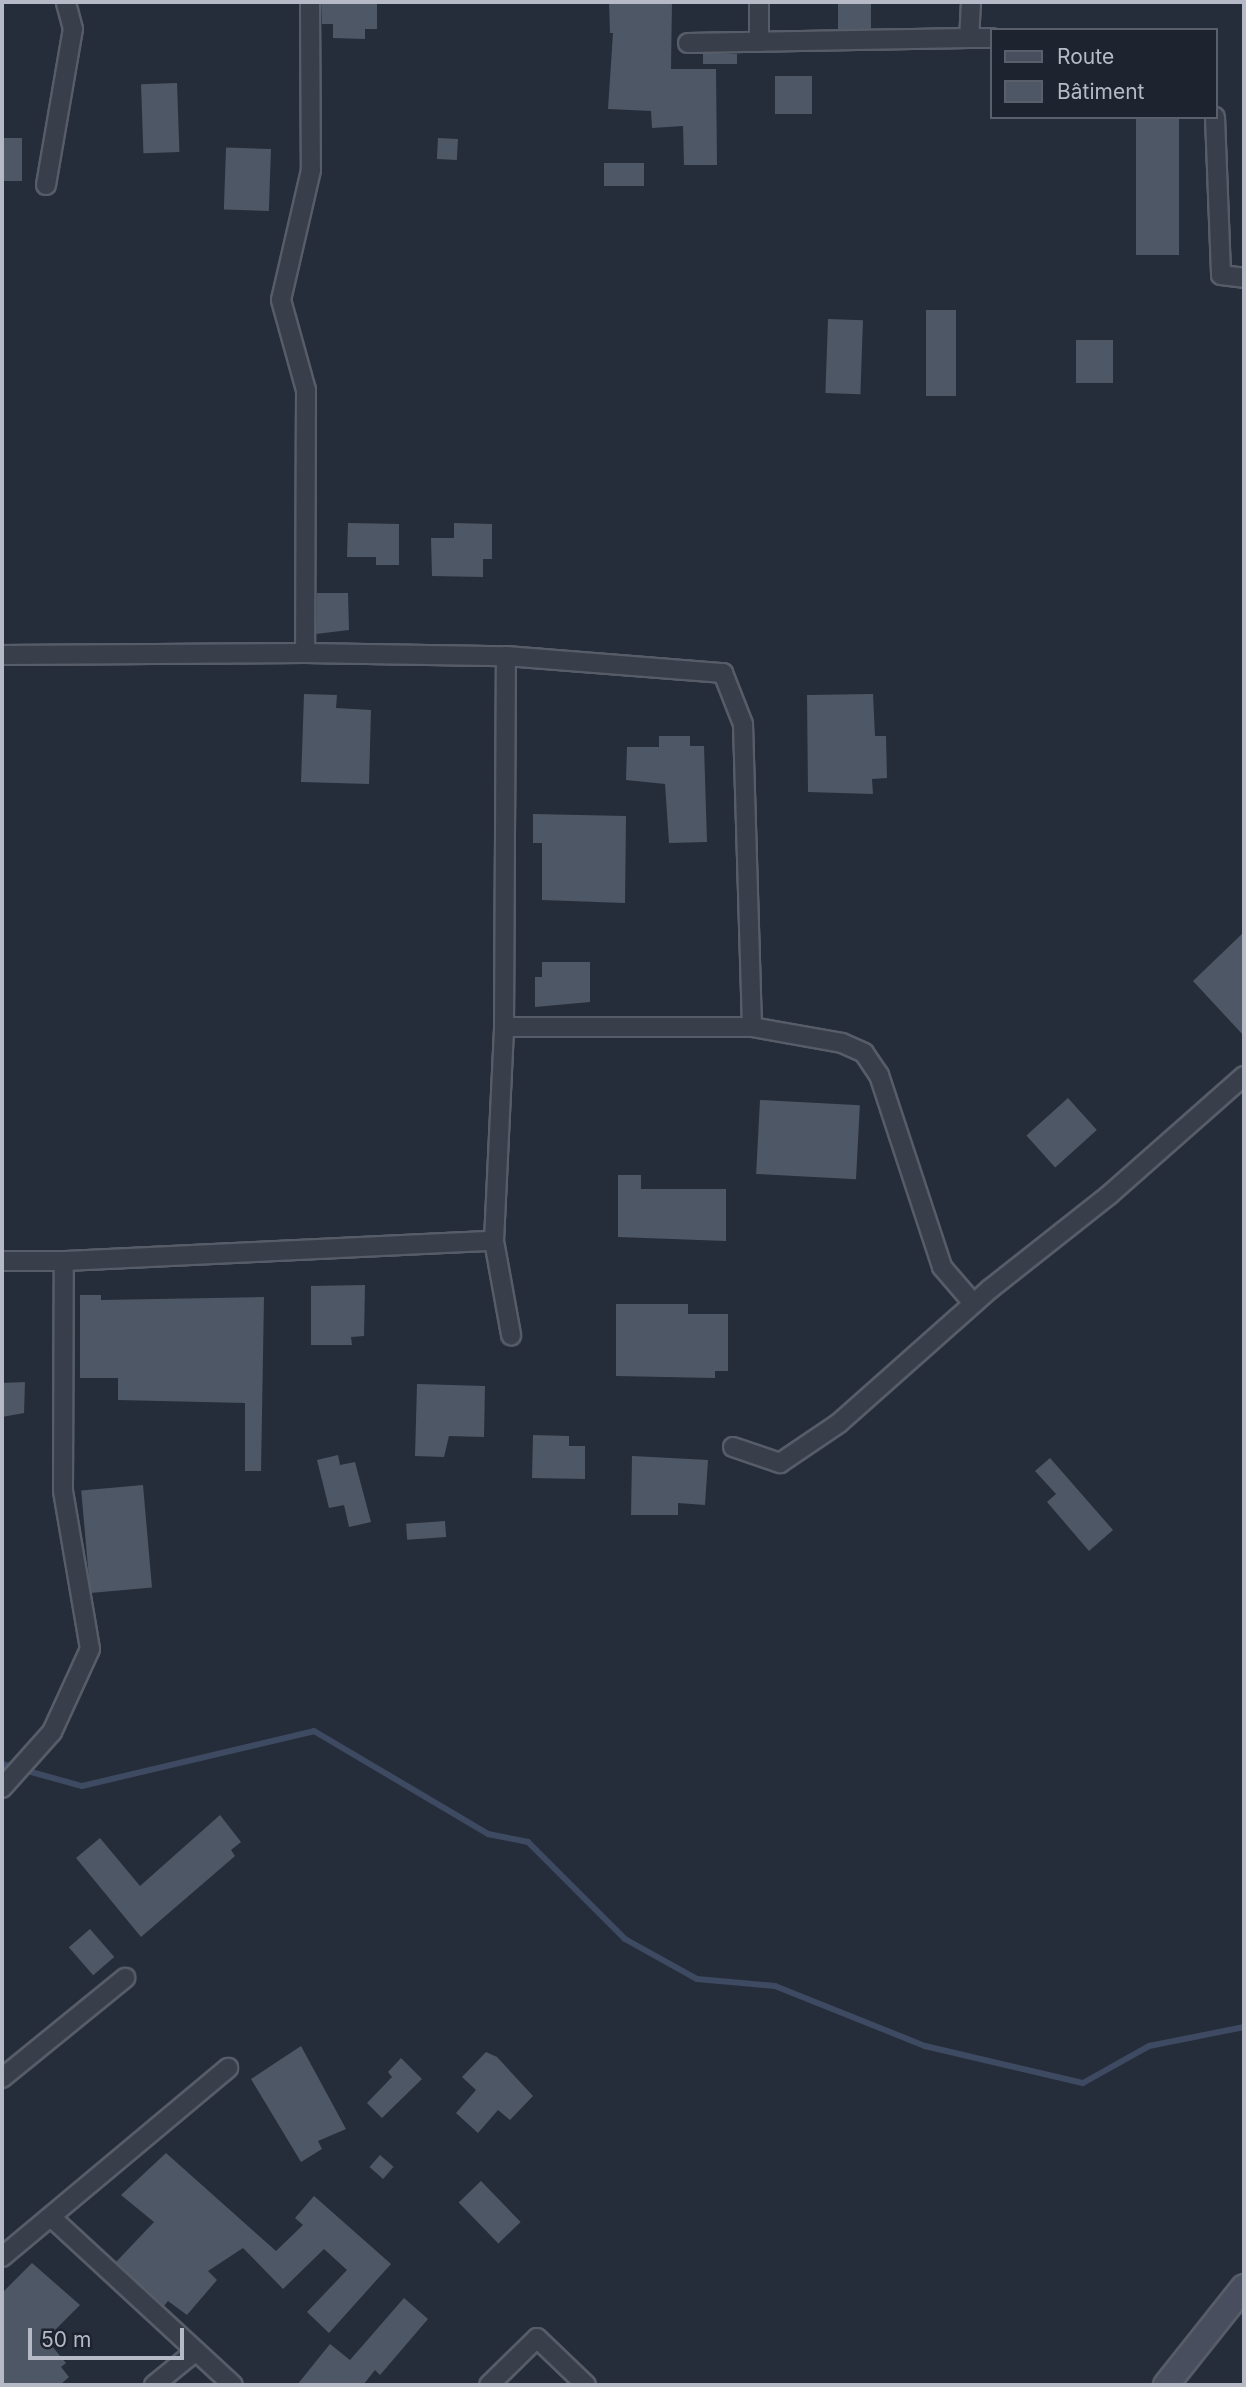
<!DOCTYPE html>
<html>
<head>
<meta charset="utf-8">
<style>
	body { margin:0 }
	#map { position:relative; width:1246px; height:2387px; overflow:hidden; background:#262d3a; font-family:Inter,sans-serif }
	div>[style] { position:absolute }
	.stream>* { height:6px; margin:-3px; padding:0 3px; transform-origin:3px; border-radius:3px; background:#3d4a61 }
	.building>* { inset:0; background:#4e5765; transform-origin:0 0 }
	.roads { filter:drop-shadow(2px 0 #575d68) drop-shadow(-2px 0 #575d68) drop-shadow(0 2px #575d68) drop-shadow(0 -2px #575d68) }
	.street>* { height:18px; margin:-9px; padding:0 9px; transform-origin:9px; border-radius:9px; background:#393f4a }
	.secondary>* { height:24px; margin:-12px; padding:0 12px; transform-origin:12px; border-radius:12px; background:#484e5d }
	span { translate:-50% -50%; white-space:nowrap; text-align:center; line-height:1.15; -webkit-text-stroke:6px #1e242f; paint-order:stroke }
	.frame { position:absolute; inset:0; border:4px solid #b5bac6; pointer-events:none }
	.legend { position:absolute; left:990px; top:28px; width:228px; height:91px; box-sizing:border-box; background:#1e242f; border:2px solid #5a606b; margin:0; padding:9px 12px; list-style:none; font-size:21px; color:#b5bac6 }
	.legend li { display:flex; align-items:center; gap:14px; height:35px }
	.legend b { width:35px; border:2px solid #5a606b }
	.scale { position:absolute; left:28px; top:2328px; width:156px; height:32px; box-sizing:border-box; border:4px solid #b5bac6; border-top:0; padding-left:9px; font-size:21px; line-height:24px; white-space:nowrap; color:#b5bac6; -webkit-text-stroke:5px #1e242f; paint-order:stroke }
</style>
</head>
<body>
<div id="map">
	<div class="stream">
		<i style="left:2px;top:1764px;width:83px;rotate:15.4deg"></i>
		<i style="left:82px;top:1786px;width:238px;rotate:-13.3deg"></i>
		<i style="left:314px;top:1731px;width:202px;rotate:30.6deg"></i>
		<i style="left:488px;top:1834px;width:41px;rotate:11.3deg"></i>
		<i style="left:528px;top:1842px;width:137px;rotate:45deg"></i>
		<i style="left:625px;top:1939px;width:82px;rotate:29.1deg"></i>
		<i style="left:697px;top:1979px;width:78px;rotate:5.1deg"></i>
		<i style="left:775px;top:1986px;width:162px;rotate:21.8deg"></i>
		<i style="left:925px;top:2046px;width:162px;rotate:13.2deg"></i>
		<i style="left:1083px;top:2083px;width:76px;rotate:-29.3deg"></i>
		<i style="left:1149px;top:2046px;width:97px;rotate:-11.3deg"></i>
	</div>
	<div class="building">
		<i style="clip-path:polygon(321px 2px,377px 2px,377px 29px,365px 29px,365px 39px,333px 38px,333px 24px,322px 24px)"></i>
		<i style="clip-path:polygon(609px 2px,672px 2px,671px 69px,716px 69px,717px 165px,684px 165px,683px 126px,652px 128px,651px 111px,608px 109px,613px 33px,610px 33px)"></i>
		<i style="left:838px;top:2px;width:33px;height:27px"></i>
		<i style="left:703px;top:54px;width:34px;height:10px"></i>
		<i style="left:775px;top:76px;width:37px;height:38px"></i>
		<i style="left:177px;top:83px;width:69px;height:36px;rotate:88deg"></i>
		<i style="left:1136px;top:117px;width:43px;height:138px"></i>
		<i style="left:2px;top:138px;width:20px;height:43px"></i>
		<i style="left:438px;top:138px;width:20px;height:21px;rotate:3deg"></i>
		<i style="left:271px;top:149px;width:62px;height:45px;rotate:92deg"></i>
		<i style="left:644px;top:163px;width:23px;height:40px;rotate:90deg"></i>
		<i style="left:926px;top:310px;width:30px;height:86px"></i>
		<i style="left:828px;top:319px;width:35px;height:74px;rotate:2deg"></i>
		<i style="left:1076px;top:340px;width:37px;height:43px"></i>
		<i style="clip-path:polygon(348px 523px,399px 524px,399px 565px,376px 565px,376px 557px,347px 557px)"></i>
		<i style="clip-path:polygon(454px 523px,492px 524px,492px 559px,483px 559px,483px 577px,432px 576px,431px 538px,454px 538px)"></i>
		<i style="clip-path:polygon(317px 593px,348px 593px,349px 630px,316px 634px)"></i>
		<i style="clip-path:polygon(304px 694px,337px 695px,336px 708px,371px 710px,369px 784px,301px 782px)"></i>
		<i style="clip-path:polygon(873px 694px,875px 736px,886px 736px,887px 778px,872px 779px,873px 794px,808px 792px,807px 695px)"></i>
		<i style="clip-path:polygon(659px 736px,690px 736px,690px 746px,704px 746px,707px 842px,669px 843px,665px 784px,626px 780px,627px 747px,659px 747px)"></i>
		<i style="clip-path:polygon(533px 814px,626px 816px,625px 903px,542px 900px,542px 843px,533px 843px)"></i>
		<i style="clip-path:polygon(1244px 932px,1244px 1036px,1193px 981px)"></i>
		<i style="clip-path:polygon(542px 962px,590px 962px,590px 1002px,535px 1007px,535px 977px,542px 977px)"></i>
		<i style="left:1068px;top:1098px;width:43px;height:56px;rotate:48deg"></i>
		<i style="left:760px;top:1100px;width:100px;height:74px;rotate:3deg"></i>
		<i style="clip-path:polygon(618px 1175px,641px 1175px,641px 1189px,726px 1189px,726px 1241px,618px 1237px)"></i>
		<i style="clip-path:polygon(365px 1285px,364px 1336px,351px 1337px,352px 1345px,311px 1345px,311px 1286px)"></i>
		<i style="clip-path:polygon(80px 1295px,101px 1295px,101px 1300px,264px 1297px,261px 1471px,245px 1471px,245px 1403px,118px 1400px,118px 1378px,80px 1378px)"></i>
		<i style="clip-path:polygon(616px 1304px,688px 1304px,688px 1314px,728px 1314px,728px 1371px,715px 1371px,715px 1378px,616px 1376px)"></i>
		<i style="clip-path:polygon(25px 1382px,24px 1413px,2px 1417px,2px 1383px)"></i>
		<i style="clip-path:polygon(417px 1384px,485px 1386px,484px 1437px,449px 1436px,444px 1457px,415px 1456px)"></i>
		<i style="clip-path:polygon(533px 1435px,569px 1436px,569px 1446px,585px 1446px,585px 1479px,532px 1478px)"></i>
		<i style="clip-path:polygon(338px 1455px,340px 1465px,355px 1462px,371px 1522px,349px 1527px,344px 1505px,329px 1508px,317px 1460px)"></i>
		<i style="clip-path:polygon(632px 1456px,708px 1460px,705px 1505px,678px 1503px,678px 1515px,631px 1515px)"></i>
		<i style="clip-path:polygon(1050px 1458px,1113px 1530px,1089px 1551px,1047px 1502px,1056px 1494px,1035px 1471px)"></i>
		<i style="left:143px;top:1485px;width:103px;height:62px;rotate:85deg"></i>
		<i style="left:445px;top:1521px;width:16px;height:39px;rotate:86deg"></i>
		<i style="clip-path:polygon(220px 1815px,241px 1842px,231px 1850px,235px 1856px,141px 1937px,76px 1858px,100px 1838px,140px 1886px)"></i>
		<i style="left:90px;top:1929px;width:37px;height:28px;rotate:49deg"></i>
		<i style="clip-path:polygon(301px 2046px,346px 2129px,318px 2141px,322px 2149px,301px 2162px,251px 2079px)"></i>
		<i style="clip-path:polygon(486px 2052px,497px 2057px,533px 2096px,510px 2120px,498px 2110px,478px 2133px,456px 2113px,476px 2090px,462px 2077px)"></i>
		<i style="clip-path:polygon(401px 2058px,422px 2079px,382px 2118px,367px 2103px,392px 2077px,388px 2072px)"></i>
		<i style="clip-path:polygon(166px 2153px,276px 2251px,303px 2225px,295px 2218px,314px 2196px,391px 2264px,329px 2333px,307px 2312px,347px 2270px,324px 2249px,283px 2289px,243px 2248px,208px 2271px,217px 2280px,187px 2315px,168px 2301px,164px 2306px,116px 2262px,154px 2222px,121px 2195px)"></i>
		<i style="left:380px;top:2155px;width:18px;height:16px;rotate:41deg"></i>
		<i style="left:481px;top:2181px;width:57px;height:31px;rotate:46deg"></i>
		<i style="clip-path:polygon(32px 2263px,80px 2305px,46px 2339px,66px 2363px,61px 2367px,69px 2377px,60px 2385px,2px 2385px,2px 2293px)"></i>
		<i style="clip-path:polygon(404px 2298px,428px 2319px,380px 2375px,375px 2370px,363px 2385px,297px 2385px,330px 2344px,350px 2360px)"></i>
	</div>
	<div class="roads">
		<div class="street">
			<i style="left:310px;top:2px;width:168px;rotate:89.7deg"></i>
			<i style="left:311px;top:170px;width:133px;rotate:103deg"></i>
			<i style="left:281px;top:300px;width:93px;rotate:74.5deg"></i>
			<i style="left:306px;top:390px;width:263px;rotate:90.2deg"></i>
			<i style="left:305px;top:653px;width:201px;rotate:0.9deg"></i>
			<i style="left:506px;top:656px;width:218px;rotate:4.5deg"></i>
			<i style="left:723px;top:673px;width:55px;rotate:68.6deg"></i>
			<i style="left:743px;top:724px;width:303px;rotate:88.3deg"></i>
			<i style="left:759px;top:2px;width:40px;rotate:90deg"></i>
			<i style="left:971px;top:2px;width:36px;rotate:93deg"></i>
			<i style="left:969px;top:38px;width:23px"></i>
			<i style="left:688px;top:43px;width:281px;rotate:-1deg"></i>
			<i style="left:1215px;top:117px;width:158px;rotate:87.8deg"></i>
			<i style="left:1221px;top:275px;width:23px;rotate:7deg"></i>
			<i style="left:46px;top:185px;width:158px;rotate:-80.2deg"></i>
			<i style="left:73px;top:29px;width:28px;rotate:-105deg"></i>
			<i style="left:2px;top:655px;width:303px;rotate:-0.4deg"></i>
			<i style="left:504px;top:1027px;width:248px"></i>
			<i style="left:752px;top:1027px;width:91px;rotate:10.1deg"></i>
			<i style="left:842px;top:1043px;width:24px;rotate:24deg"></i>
			<i style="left:864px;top:1053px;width:27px;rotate:56deg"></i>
			<i style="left:879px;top:1075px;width:202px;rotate:71.8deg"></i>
			<i style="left:942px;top:1267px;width:48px;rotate:49.3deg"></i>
			<i style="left:494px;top:1241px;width:96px;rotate:79.7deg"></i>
			<i style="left:2px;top:1261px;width:62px"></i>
			<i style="left:733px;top:1447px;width:50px;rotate:18.8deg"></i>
			<i style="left:780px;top:1463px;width:71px;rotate:-34.1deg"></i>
			<i style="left:839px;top:1423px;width:202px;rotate:-41.6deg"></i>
			<i style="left:990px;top:1289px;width:152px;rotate:-38.3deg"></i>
			<i style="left:1109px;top:1195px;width:180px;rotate:-41.4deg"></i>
			<i style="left:2px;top:1788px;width:75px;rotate:-48.2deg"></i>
			<i style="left:52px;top:1732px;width:91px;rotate:-65.4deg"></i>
			<i style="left:90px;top:1649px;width:160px;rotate:-99.7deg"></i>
			<i style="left:63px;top:1491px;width:230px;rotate:-89.8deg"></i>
			<i style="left:64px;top:1261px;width:430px;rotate:-2.7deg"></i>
			<i style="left:494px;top:1241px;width:214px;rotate:-87.3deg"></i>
			<i style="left:504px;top:1027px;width:371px;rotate:-89.7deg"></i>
			<i style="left:2px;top:2078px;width:159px;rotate:-39.1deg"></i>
			<i style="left:52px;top:2218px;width:246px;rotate:42.7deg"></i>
			<i style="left:2px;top:2257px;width:295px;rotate:-39.9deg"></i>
			<i style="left:154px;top:2385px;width:54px;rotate:-39deg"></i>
			<i style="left:489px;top:2385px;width:67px;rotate:-44.4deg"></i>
			<i style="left:537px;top:2338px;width:68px;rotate:43.8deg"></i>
		</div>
		<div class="secondary">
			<i style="left:1166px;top:2385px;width:125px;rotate:-51.5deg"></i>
		</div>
	</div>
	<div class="frame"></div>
	<ul class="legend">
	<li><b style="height:9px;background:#484e5d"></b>Route</li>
	<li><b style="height:19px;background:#4e5765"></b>Bâtiment</li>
	</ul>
	<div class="scale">50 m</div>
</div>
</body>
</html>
